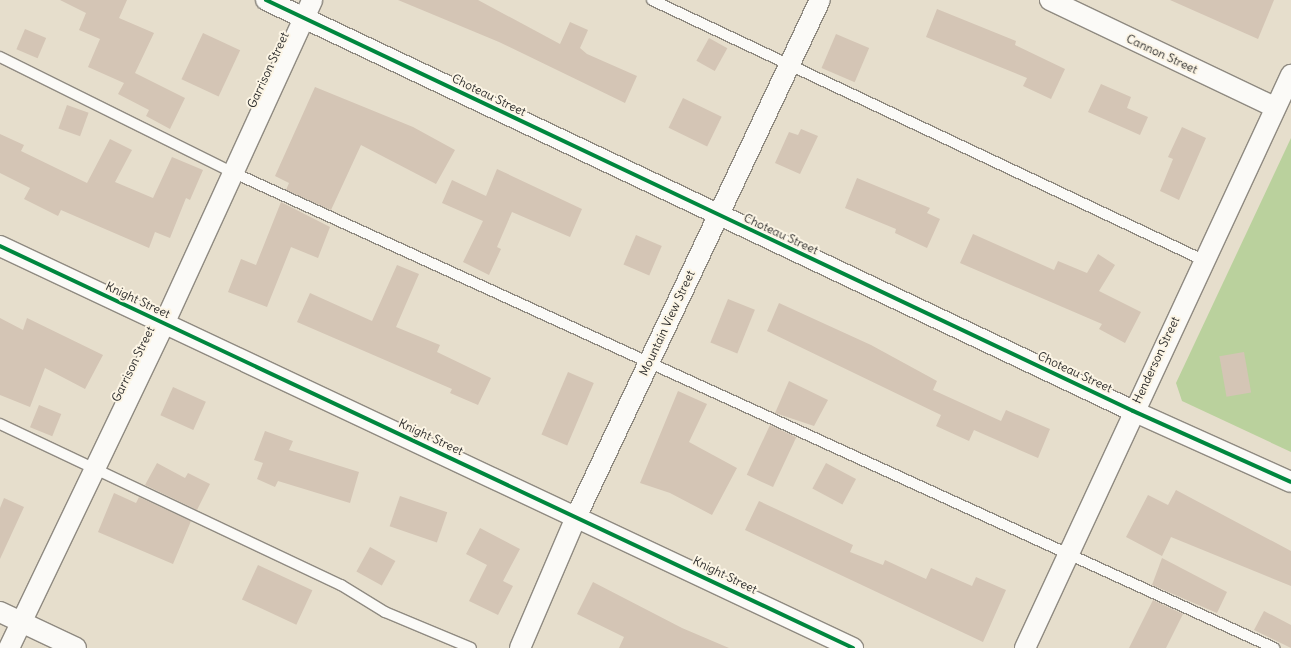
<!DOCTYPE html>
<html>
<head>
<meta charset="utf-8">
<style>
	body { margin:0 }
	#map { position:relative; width:1291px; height:648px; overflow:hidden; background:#e6decc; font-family:Delius,sans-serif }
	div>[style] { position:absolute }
	.green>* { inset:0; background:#bad19d }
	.building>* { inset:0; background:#d4c5b5; transform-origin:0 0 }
	.roads { filter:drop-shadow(1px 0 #8f8a81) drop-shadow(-1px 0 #8f8a81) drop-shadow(0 1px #8f8a81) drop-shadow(0 -1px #8f8a81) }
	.lane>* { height:10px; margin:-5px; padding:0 5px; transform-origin:5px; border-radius:5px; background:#fbfaf7 }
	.street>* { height:20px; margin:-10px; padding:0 10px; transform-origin:10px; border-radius:10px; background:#fbfaf7 }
	.cycleway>* { height:4px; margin:-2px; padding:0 2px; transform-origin:2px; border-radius:2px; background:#00873e }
	span { translate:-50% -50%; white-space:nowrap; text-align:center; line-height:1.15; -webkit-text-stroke:4px #fcf5e5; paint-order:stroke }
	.street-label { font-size:12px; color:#2b2b2b }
</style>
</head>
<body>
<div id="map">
	<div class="green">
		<i style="clip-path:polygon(1291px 138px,1291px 452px,1182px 401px,1176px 383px)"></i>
	</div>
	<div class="building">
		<i style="clip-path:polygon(60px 0,127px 0,119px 18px,154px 33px,135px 73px,185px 98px,170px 129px,146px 116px,149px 110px,118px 94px,124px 83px,88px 67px,100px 39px,79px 30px,86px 13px)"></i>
		<i style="clip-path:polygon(398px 0,478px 0,560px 44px,570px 22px,588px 30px,580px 48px,587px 54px,637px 76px,625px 103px,499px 42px)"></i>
		<i style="clip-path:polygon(1170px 0,1274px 0,1258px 39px)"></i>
		<i style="clip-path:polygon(937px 9px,1016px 41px,1015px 45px,1065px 69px,1051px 99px,1023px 86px,1027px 78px,926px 37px)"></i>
		<i style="left:25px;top:29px;width:23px;height:22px;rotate:23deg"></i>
		<i style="left:203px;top:33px;width:41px;height:51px;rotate:25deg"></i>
		<i style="left:836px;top:34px;width:36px;height:37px;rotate:23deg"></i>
		<i style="left:709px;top:38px;width:21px;height:26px;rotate:29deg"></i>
		<i style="clip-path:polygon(1101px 84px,1131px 97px,1127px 108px,1148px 117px,1140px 135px,1088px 112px)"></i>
		<i style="clip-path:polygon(315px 87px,413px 127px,455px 150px,436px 184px,361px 145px,331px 210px,286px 190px,289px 183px,275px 176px)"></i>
		<i style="left:683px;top:98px;width:43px;height:33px;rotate:26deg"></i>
		<i style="left:67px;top:105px;width:23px;height:25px;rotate:20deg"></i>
		<i style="clip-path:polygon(1182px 127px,1206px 138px,1179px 200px,1160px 191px,1173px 159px,1168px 157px)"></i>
		<i style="clip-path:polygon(801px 129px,818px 136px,800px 174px,775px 163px,789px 132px,798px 135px)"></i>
		<i style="clip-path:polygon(0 134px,24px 145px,21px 151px,87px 183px,110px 139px,132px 150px,115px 182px,153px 198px,172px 157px,203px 170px,190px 200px,186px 198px,170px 238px,155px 232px,149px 248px,61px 210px,58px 216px,24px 199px,30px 188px,0 173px)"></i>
		<i style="clip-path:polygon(497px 169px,582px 209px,570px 237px,512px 212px,497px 247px,501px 249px,489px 275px,463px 262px,483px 221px,442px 203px,452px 180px,486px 196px)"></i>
		<i style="clip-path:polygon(857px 178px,930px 208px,927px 213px,940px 219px,927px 248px,895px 233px,896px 229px,845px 208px)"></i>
		<i style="clip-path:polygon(281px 202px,330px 227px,318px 258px,291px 247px,267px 307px,228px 292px,241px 259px,256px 265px)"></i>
		<i style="clip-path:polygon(973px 234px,1054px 270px,1058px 261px,1087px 273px,1098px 254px,1115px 265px,1099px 291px,1141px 312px,1125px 343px,1099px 329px,1102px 324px,960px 263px)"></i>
		<i style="left:636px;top:235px;width:28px;height:32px;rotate:23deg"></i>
		<i style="clip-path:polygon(397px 265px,419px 274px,396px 327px,440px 345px,437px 352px,491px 378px,478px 405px,450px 393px,452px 389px,297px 322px,310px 293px,372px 321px)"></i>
		<i style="left:728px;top:299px;width:29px;height:47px;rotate:22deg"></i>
		<i style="clip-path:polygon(779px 303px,871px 345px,937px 381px,933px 390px,1001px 421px,1006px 410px,1050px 429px,1038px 458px,974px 430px,969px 441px,936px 426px,941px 415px,767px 331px)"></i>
		<i style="clip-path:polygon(0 318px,23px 330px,27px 318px,103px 355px,85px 389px,45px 368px,30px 407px,0 395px)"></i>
		<i style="left:1244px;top:352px;width:41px;height:25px;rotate:80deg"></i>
		<i style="left:568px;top:372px;width:28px;height:68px;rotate:23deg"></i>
		<i style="clip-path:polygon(789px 381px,828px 400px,814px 426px,775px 413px)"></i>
		<i style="left:173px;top:387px;width:36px;height:31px;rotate:24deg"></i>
		<i style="clip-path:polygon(678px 391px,707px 404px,689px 442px,737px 468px,712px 515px,670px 493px,640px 483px)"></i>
		<i style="left:39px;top:405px;width:24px;height:24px;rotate:22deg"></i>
		<i style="left:770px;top:425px;width:29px;height:55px;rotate:25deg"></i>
		<i style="clip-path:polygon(265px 431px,293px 441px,289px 450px,359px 472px,350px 503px,278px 481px,275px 487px,257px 479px,263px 463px,254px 460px)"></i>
		<i style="clip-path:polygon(157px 463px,185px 478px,188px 473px,210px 484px,197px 510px,145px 485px)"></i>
		<i style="left:826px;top:463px;width:34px;height:29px;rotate:28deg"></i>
		<i style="clip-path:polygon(1176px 490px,1291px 551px,1291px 586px,1171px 537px,1162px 556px,1126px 537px,1148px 495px,1168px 505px)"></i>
		<i style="clip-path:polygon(114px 493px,136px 503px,139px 497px,191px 521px,173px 564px,98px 532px)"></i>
		<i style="left:400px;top:496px;width:50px;height:32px;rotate:19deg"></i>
		<i style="clip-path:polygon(4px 498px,24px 507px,0 559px,0 508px)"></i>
		<i style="clip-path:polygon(759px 501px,853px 545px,850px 552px,883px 565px,885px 560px,926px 579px,931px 568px,972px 586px,976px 577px,1006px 590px,983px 642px,745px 530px)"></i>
		<i style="clip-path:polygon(480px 528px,520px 549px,503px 581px,513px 586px,498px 615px,469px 601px,487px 565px,466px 554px)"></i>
		<i style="left:370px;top:547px;width:29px;height:28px;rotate:29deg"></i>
		<i style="clip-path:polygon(1162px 558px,1227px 592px,1217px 613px,1152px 585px)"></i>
		<i style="left:258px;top:565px;width:60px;height:38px;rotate:25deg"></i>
		<i style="clip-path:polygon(593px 582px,682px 628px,729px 648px,619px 648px,624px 637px,577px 614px)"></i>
		<i style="clip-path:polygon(1153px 600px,1183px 614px,1166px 648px,1129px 648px)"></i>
		<i style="clip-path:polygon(1264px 611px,1291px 625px,1291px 648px,1254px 630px)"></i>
	</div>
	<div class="roads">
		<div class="lane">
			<i style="left:652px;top:0;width:609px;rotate:25.26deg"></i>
			<i style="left:0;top:57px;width:259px;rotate:26.4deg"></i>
			<i style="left:232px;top:172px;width:1146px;rotate:24.55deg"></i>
			<i style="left:0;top:424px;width:377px;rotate:25.3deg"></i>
			<i style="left:341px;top:585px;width:52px;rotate:31.5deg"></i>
			<i style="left:385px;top:612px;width:93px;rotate:22.7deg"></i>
		</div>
		<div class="street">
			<i style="left:266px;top:0;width:959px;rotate:25.36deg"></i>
			<i style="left:1133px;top:411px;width:173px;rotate:24.2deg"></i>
			<i style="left:1050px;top:0;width:248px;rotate:25.5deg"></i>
			<i style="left:0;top:246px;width:943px;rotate:25.23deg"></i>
			<i style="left:0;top:612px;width:84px;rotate:25.3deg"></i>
			<i style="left:9px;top:648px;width:359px;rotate:-64.4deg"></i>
			<i style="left:164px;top:324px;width:356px;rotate:-65.4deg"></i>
			<i style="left:520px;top:648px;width:145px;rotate:-66.8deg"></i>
			<i style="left:577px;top:515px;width:569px;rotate:-64.74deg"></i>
			<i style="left:1025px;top:648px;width:632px;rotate:-65.1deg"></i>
		</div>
	</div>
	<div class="cycleway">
		<i style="left:266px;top:0;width:959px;rotate:25.36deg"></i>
		<i style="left:1133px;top:411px;width:173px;rotate:24.2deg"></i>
		<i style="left:0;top:246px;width:943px;rotate:25.23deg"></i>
	</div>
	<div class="street-label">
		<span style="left:1162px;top:54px;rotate:25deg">Cannon Street</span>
		<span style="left:268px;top:70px;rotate:-65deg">Garrison Street</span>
		<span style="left:489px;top:95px;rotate:26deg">Choteau Street</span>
		<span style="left:781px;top:234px;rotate:25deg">Choteau Street</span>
		<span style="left:138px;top:300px;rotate:25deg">Knight Street</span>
		<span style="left:667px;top:323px;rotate:-65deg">Mountain View Street</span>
		<span style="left:1156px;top:360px;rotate:-65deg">Henderson Street</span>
		<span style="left:133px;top:364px;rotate:-64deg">Garrison Street</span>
		<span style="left:1075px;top:372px;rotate:25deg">Choteau Street</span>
		<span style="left:431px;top:437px;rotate:25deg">Knight Street</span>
		<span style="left:725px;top:575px;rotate:26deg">Knight Street</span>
	</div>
</div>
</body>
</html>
